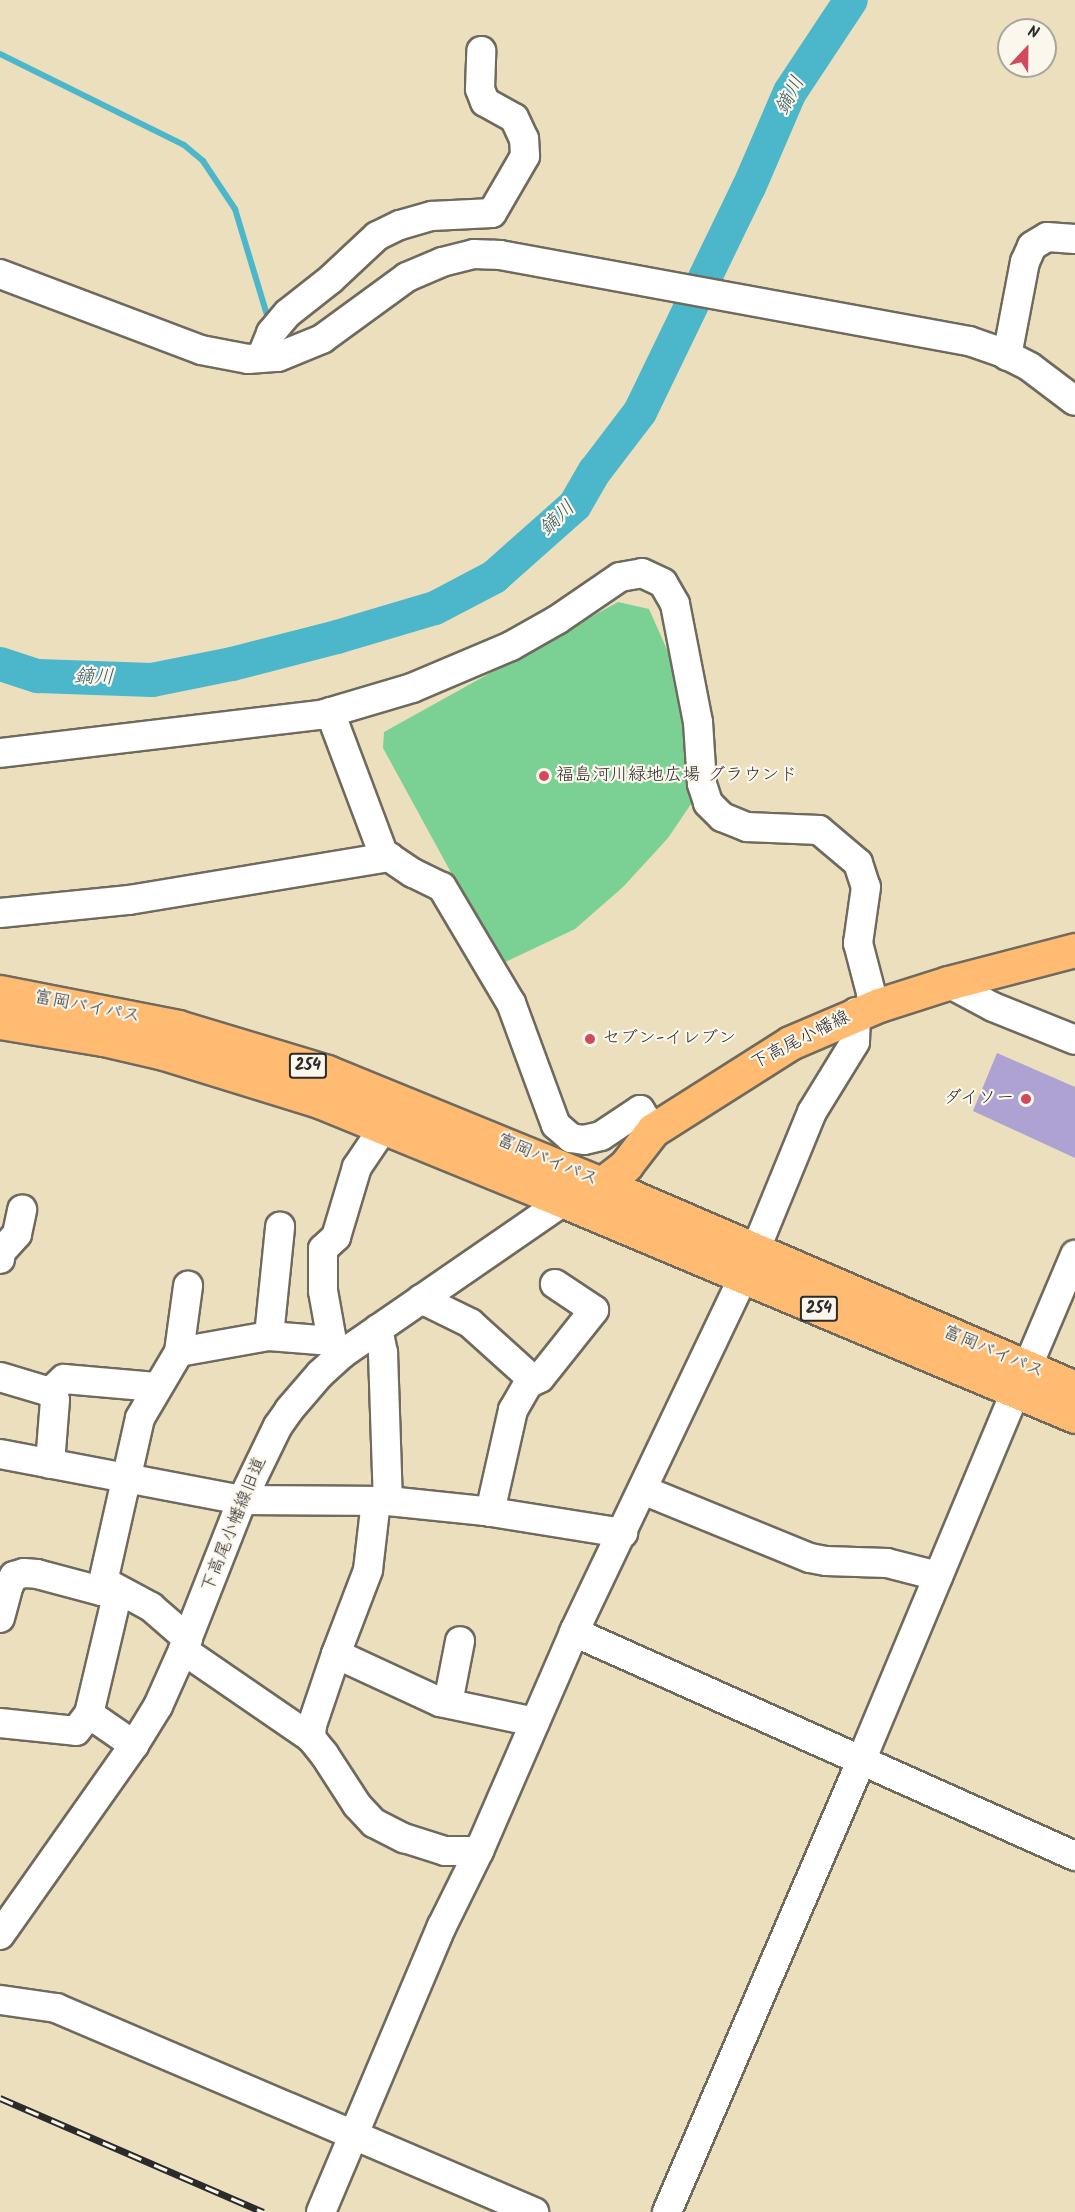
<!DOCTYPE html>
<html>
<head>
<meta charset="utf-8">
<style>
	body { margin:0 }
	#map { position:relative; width:1075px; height:2212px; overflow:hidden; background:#ecdfbe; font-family:Kalam,"Klee One",sans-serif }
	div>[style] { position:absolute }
	.green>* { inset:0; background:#7bd093 }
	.stream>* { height:6px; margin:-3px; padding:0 3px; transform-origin:3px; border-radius:3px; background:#4cb6ca }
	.river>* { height:34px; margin:-17px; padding:0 17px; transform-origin:17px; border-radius:17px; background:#4cb6ca }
	.building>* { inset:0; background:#ada2d1 }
	.roads { filter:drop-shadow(2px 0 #6f6a5e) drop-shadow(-2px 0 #6f6a5e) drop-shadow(0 2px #6f6a5e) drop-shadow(0 -2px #6f6a5e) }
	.minor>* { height:28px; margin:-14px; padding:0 14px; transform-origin:14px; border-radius:14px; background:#fff }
	.major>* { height:33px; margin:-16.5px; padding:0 16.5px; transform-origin:16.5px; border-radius:16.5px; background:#ffbb71 }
	.highway>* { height:33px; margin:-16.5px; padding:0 16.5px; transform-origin:16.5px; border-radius:16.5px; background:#ffbb71 }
	.rail>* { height:7px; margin-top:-3.5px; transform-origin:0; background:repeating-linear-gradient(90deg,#fbf7ec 0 14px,#2b2b2b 0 28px); box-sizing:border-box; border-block:2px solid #2b2b2b }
	.dots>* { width:16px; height:16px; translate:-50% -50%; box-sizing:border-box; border:3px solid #fbf7ec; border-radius:50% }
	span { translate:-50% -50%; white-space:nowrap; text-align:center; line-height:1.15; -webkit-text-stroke:4.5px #fbf7ec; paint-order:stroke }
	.shield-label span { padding:2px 4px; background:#fbf7ec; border:2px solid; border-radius:4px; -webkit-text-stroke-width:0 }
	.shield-label { font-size:16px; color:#2b2b2b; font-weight:700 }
	.poi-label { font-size:18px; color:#2b2b2b }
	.left { translate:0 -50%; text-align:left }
	.right { translate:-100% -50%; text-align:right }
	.street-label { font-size:18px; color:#2b2b2b }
	.water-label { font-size:20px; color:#375c63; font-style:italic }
	.north { position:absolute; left:997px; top:18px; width:60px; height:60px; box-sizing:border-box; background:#fbf7ec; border:2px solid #a8a59f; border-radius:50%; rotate:22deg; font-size:16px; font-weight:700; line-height:24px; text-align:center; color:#2b2b2b }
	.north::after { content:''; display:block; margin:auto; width:21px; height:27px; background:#d1495b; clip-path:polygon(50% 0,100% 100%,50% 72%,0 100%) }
</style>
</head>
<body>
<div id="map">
	<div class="green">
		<i style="clip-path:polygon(618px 602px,649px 609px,673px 663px,689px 727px,691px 804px,668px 838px,623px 887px,575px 929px,501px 964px,383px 748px,384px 732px)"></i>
	</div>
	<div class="stream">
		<i style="left:0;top:54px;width:205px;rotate:26.3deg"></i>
		<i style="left:184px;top:145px;width:25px;rotate:40deg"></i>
		<i style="left:203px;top:161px;width:58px;rotate:56.3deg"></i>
		<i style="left:235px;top:209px;width:114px;rotate:73.2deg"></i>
	</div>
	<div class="river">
		<i style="left:0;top:664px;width:40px;rotate:18deg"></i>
		<i style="left:38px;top:676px;width:114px;rotate:2deg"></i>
		<i style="left:152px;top:680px;width:82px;rotate:-11.3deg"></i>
		<i style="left:232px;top:664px;width:108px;rotate:-14.4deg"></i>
		<i style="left:337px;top:637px;width:102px;rotate:-16.5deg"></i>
		<i style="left:435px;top:608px;width:67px;rotate:-27.7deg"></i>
		<i style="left:494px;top:577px;width:108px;rotate:-41.6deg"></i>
		<i style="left:575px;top:505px;width:39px;rotate:-60deg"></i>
		<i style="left:595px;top:471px;width:74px;rotate:-52.7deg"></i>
		<i style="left:640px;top:412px;width:250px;rotate:-64.2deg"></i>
		<i style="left:749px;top:187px;width:103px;rotate:-66.7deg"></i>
		<i style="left:790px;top:92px;width:110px;rotate:-56.5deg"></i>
	</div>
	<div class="building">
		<i style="clip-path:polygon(997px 1053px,1075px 1087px,1075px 1158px,973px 1111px)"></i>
	</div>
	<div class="roads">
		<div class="minor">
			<i style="left:0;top:274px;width:215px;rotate:20.7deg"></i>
			<i style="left:201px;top:350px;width:48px;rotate:10.8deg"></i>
			<i style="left:248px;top:359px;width:30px;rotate:-4deg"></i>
			<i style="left:278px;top:357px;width:48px;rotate:-22.2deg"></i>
			<i style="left:322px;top:339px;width:105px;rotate:-36.1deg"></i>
			<i style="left:407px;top:277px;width:38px;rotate:-23deg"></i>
			<i style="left:442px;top:262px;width:33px;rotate:-14deg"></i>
			<i style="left:474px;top:254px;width:26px;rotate:2deg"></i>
			<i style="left:500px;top:255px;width:477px;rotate:10.4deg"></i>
			<i style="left:969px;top:341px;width:36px;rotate:19deg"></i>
			<i style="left:1003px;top:353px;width:30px;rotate:27deg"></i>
			<i style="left:1030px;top:367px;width:56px;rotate:37.1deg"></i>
			<i style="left:1007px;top:356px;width:96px;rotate:-79.2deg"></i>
			<i style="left:1025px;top:262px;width:17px;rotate:-66deg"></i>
			<i style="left:1032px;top:246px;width:17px;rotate:-31deg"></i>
			<i style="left:1047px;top:237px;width:28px;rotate:4deg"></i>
			<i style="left:261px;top:358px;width:27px;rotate:-68deg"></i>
			<i style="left:271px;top:333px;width:26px;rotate:-50deg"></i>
			<i style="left:288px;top:313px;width:55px;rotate:-38.3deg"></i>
			<i style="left:331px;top:279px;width:63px;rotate:-43.1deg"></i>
			<i style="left:377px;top:236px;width:25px;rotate:-26deg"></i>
			<i style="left:400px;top:225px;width:33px;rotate:-16deg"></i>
			<i style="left:432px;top:216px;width:60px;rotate:-2.9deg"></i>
			<i style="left:492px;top:213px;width:66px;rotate:-59.9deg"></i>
			<i style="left:525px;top:156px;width:17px;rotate:-93deg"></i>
			<i style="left:524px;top:139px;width:23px;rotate:-115deg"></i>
			<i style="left:514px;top:118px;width:33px;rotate:-151deg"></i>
			<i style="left:485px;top:102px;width:14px;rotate:-111deg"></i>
			<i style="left:480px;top:89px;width:38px;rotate:-88deg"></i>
			<i style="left:330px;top:712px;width:151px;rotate:69.4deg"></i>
			<i style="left:383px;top:853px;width:36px;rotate:34deg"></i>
			<i style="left:413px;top:873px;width:32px;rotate:26deg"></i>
			<i style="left:442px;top:887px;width:135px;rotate:59.3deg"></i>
			<i style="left:511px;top:1003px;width:130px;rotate:69.8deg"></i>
			<i style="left:556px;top:1125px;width:20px;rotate:41deg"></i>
			<i style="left:571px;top:1138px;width:13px;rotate:9deg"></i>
			<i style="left:584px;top:1140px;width:17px;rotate:-13deg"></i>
			<i style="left:601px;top:1136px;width:47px;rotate:-33.7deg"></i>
			<i style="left:640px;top:1110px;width:24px;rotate:57deg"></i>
			<i style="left:0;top:753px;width:323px;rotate:-6.8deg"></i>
			<i style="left:321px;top:715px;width:95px;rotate:-16.5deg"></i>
			<i style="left:412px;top:688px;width:108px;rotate:-23deg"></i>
			<i style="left:511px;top:646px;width:53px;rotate:-29.5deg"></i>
			<i style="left:557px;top:620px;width:76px;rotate:-34.3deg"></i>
			<i style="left:620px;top:577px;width:22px;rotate:-10deg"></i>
			<i style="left:642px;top:573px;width:23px;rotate:25deg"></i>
			<i style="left:663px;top:583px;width:24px;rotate:60deg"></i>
			<i style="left:675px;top:604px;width:120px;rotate:79deg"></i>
			<i style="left:698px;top:722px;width:62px;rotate:86.3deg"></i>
			<i style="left:702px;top:784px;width:20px;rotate:72deg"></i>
			<i style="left:708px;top:803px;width:20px;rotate:45deg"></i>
			<i style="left:722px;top:817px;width:27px;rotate:22deg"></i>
			<i style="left:747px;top:827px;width:72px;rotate:2.4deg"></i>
			<i style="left:819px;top:830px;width:51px;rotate:40.2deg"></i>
			<i style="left:858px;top:863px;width:25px;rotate:72deg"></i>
			<i style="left:866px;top:887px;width:57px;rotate:98.1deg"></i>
			<i style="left:858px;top:943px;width:52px;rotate:75.4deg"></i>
			<i style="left:871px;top:993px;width:14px;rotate:56deg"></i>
			<i style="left:0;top:913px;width:130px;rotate:-5.8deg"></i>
			<i style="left:129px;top:900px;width:264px;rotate:-9.4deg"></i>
			<i style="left:948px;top:983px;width:51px;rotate:28.1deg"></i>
			<i style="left:993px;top:1007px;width:88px;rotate:21.9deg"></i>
			<i style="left:755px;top:1251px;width:150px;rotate:-67.7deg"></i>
			<i style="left:812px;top:1112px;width:82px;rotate:-58.4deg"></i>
			<i style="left:855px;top:1042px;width:30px;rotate:-88deg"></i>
			<i style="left:0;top:1259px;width:7px;rotate:-82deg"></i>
			<i style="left:1px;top:1252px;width:24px;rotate:-48deg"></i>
			<i style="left:17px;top:1234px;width:25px;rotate:-78deg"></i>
			<i style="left:421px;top:1299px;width:55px;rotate:26.1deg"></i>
			<i style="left:470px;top:1323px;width:85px;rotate:42.1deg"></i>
			<i style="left:378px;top:1329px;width:25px;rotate:78deg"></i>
			<i style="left:383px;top:1353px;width:148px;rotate:88.1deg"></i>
			<i style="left:269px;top:1336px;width:110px;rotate:-84.2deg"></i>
			<i style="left:179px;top:1352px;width:91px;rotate:-10.1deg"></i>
			<i style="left:269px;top:1336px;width:63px;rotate:4.5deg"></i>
			<i style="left:342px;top:1354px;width:16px;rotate:-128deg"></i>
			<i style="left:332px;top:1341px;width:51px;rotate:-100.2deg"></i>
			<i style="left:323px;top:1291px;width:42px;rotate:-90deg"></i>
			<i style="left:323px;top:1249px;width:18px;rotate:-43deg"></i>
			<i style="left:336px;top:1237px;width:73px;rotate:-73.3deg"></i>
			<i style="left:357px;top:1167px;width:48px;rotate:-56deg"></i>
			<i style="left:1027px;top:1368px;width:123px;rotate:-67deg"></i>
			<i style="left:0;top:1377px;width:52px;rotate:16.7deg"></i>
			<i style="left:50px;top:1392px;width:9px;rotate:58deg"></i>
			<i style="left:55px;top:1400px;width:64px;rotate:94.5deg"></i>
			<i style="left:50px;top:1392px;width:19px;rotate:-43deg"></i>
			<i style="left:64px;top:1379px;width:92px;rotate:5deg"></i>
			<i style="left:0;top:1454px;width:246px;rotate:10.8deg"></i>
			<i style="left:242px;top:1500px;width:146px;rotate:0.4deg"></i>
			<i style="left:388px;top:1501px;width:98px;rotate:5.9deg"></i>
			<i style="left:485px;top:1511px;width:140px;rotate:9.1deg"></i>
			<i style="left:643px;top:1490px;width:180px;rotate:22.2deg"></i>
			<i style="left:810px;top:1558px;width:16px;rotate:11deg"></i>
			<i style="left:826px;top:1561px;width:61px;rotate:1.9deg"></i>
			<i style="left:887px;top:1563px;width:53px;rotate:14.3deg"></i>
			<i style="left:490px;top:1512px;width:105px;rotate:-77.3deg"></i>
			<i style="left:513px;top:1410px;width:30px;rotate:-60deg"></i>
			<i style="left:528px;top:1384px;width:13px;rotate:-27deg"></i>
			<i style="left:540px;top:1378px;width:87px;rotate:-51.5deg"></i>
			<i style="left:594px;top:1310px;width:47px;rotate:-146.3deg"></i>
			<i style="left:103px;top:1581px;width:55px;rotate:28.4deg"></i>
			<i style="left:151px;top:1607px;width:49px;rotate:40.9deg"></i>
			<i style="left:0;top:1618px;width:34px;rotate:-75deg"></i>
			<i style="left:9px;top:1585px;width:10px;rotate:-61deg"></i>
			<i style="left:14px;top:1576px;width:10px;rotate:-17deg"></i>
			<i style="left:24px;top:1573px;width:13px;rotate:4deg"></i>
			<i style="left:37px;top:1574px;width:66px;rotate:14.9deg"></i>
			<i style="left:101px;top:1591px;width:177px;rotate:-77.3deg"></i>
			<i style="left:140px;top:1418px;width:77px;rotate:-59.4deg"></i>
			<i style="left:179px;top:1352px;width:67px;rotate:-82.2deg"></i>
			<i style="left:574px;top:1632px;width:549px;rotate:24.09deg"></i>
			<i style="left:183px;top:1650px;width:155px;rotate:34.5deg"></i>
			<i style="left:311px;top:1738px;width:21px;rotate:51deg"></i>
			<i style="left:324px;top:1754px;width:61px;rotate:57.1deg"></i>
			<i style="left:357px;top:1805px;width:25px;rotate:47deg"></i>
			<i style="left:374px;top:1823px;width:34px;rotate:27deg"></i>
			<i style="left:404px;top:1838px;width:43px;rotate:17.6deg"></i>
			<i style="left:445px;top:1851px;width:34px"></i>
			<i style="left:336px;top:1654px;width:115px;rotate:24.8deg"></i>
			<i style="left:440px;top:1702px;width:97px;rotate:11.9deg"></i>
			<i style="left:448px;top:1703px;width:63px;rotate:-79deg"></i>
			<i style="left:89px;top:1714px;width:55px;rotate:34.6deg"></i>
			<i style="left:0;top:1723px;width:76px;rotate:6deg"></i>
			<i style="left:76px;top:1731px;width:21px;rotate:-53deg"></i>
			<i style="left:89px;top:1714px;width:117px;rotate:-76.7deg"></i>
			<i style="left:116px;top:1600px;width:23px;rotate:-124deg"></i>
			<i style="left:311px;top:1738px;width:13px;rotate:-86deg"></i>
			<i style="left:312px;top:1725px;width:75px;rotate:-71.3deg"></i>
			<i style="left:336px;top:1654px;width:90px;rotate:-69.1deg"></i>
			<i style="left:368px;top:1570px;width:69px;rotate:-83.4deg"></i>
			<i style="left:0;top:1935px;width:232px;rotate:-54.8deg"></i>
			<i style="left:134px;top:1745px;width:46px;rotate:-58.4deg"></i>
			<i style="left:158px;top:1706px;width:61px;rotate:-65.9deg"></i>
			<i style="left:183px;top:1650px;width:161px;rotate:-68.5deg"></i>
			<i style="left:242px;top:1500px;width:82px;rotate:-64.1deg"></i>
			<i style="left:278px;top:1426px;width:19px;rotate:-55deg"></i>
			<i style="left:289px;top:1410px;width:48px;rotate:-49.3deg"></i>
			<i style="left:320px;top:1374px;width:30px;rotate:-42deg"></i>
			<i style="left:342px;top:1354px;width:270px;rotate:-34.6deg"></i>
			<i style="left:0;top:2000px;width:57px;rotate:8.1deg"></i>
			<i style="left:56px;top:2008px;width:520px;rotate:23.11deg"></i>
			<i style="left:321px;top:2212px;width:311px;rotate:-67.1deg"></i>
			<i style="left:442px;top:1926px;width:84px;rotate:-63.7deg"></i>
			<i style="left:479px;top:1851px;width:239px;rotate:-66.5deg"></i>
			<i style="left:574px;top:1632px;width:392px;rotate:-64.5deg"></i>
			<i style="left:667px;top:2212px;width:491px;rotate:-66.7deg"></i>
			<i style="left:861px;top:1761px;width:401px;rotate:-67.3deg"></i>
		</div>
		<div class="major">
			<i style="left:577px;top:1195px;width:27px;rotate:-24deg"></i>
			<i style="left:602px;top:1184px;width:31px;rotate:-38deg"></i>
			<i style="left:626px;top:1165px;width:44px;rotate:-52.4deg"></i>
			<i style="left:653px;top:1130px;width:162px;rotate:-32.4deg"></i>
			<i style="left:790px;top:1043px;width:97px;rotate:-23.1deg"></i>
			<i style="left:879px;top:1005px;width:72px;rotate:-17.7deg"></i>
			<i style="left:948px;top:983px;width:131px;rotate:-14.6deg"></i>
		</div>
		<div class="highway">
			<i style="left:0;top:992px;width:181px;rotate:11.1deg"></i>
			<i style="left:178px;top:1027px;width:156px;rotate:16.8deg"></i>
			<i style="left:327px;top:1072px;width:297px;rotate:22.2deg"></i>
			<i style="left:602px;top:1184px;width:515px;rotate:23.33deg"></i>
			<i style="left:0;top:1022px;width:104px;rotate:9.4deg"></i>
			<i style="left:103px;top:1039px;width:63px;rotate:12.9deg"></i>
			<i style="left:164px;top:1053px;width:162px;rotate:17.2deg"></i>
			<i style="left:319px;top:1101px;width:265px;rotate:22.2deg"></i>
			<i style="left:564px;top:1201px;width:554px;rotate:22.82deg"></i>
		</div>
	</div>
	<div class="rail">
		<i style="left:0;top:2098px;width:287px;rotate:23.4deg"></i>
	</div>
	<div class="dots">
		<i style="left:544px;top:776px;background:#d1495b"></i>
		<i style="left:590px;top:1039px;background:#d1495b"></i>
		<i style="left:1026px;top:1099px;background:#d1495b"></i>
	</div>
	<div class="shield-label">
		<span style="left:308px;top:1066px">254</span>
		<span style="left:819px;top:1309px">254</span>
	</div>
	<div class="poi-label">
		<span class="left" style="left:556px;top:776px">福島河川緑地広場 グラウンド</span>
		<span class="left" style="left:602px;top:1039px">セブン-イレブン</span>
		<span class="right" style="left:1014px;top:1099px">ダイソー</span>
	</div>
	<div class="street-label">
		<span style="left:87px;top:1008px;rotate:11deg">富岡バイパス</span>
		<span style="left:801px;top:1041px;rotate:-27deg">下高尾小幡線</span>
		<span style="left:547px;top:1161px;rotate:23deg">富岡バイパス</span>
		<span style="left:993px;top:1353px;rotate:23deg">富岡バイパス</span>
		<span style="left:235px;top:1525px;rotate:-68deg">下高尾小幡線旧道</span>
	</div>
	<div class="water-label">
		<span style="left:791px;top:96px;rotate:-62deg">鏑川</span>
		<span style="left:558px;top:519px;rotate:-44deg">鏑川</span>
		<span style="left:94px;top:678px;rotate:2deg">鏑川</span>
	</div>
	<div class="north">N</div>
</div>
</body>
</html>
